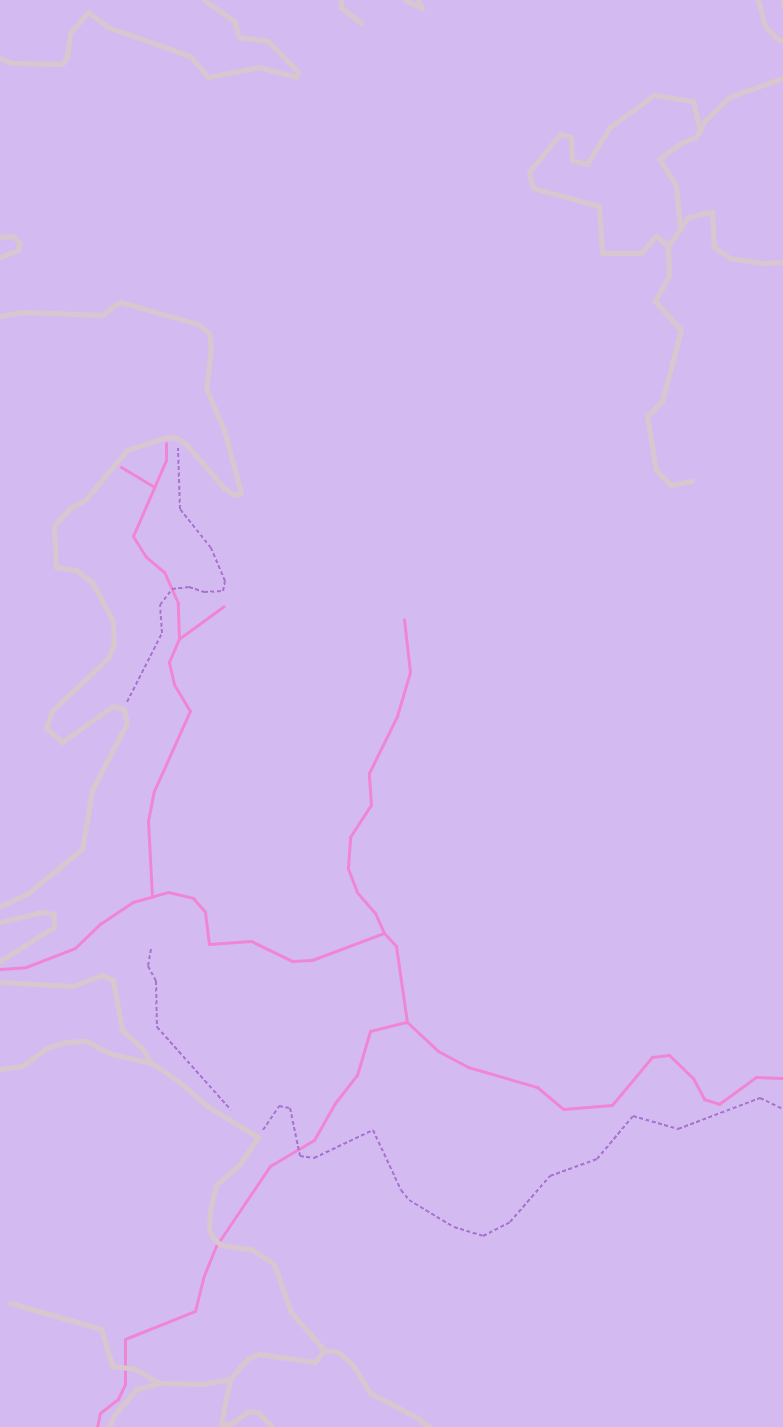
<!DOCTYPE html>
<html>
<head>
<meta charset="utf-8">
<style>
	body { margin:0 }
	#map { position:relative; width:783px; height:1427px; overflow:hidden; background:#eef1ef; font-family:Barlow,sans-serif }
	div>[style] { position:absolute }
	.green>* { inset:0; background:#d3bbf1; transform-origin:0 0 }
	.stream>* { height:3px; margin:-1.5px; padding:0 1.5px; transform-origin:1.5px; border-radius:1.5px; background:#f086d3 }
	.path>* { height:2px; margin-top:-1px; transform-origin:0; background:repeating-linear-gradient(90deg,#a871d0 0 4px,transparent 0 6.5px) }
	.service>* { height:5px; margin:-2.5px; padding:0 2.5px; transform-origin:2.5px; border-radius:2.5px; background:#d9c7d0 }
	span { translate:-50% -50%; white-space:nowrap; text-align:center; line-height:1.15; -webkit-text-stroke:4.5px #fff; paint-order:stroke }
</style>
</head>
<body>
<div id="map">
	<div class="green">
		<i style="left:0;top:0;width:783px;height:1427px"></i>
	</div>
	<div class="stream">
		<i style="left:121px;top:467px;width:39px;rotate:31deg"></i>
		<i style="left:180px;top:638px;width:54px;rotate:-36deg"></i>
		<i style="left:152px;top:897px;width:76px;rotate:-93deg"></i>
		<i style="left:148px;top:821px;width:31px;rotate:-79deg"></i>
		<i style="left:154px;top:791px;width:88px;rotate:-65.8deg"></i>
		<i style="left:190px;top:711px;width:31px;rotate:-121deg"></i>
		<i style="left:174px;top:684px;width:23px;rotate:-103deg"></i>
		<i style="left:169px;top:662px;width:25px;rotate:-67deg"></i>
		<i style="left:179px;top:639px;width:36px;rotate:-92deg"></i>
		<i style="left:178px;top:603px;width:34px;rotate:-114deg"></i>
		<i style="left:164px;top:572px;width:23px;rotate:-140deg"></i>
		<i style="left:146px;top:557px;width:25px;rotate:-122deg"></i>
		<i style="left:133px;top:536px;width:83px;rotate:-66.5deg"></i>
		<i style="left:166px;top:460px;width:17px;rotate:-90deg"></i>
		<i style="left:384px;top:933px;width:22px;rotate:-114deg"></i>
		<i style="left:375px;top:913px;width:28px;rotate:-131deg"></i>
		<i style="left:357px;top:892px;width:26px;rotate:-111deg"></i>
		<i style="left:348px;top:868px;width:31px;rotate:-86deg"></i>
		<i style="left:350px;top:837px;width:38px;rotate:-57deg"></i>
		<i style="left:371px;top:805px;width:32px;rotate:-94deg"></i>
		<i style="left:369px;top:773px;width:64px;rotate:-63.8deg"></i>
		<i style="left:397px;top:716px;width:46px;rotate:-73.5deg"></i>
		<i style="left:410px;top:672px;width:53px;rotate:-96.5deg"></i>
		<i style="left:0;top:969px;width:26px;rotate:-4deg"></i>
		<i style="left:26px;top:967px;width:53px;rotate:-21.2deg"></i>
		<i style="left:75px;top:948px;width:35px;rotate:-44deg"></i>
		<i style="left:100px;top:924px;width:40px;rotate:-34deg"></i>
		<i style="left:133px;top:902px;width:36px;rotate:-16deg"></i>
		<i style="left:168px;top:892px;width:26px;rotate:13deg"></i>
		<i style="left:193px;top:898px;width:18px;rotate:49deg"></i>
		<i style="left:205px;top:912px;width:32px;rotate:83deg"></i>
		<i style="left:209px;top:944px;width:42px;rotate:-4.1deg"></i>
		<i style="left:251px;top:941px;width:46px;rotate:26deg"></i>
		<i style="left:292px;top:961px;width:20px;rotate:-3deg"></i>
		<i style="left:312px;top:960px;width:77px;rotate:-20.6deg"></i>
		<i style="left:384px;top:933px;width:18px;rotate:47deg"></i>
		<i style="left:396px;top:946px;width:77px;rotate:81.8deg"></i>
		<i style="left:407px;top:1022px;width:42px;rotate:43.1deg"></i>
		<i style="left:438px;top:1051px;width:34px;rotate:28deg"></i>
		<i style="left:468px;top:1067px;width:72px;rotate:16.2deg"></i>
		<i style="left:537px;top:1087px;width:34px;rotate:40deg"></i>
		<i style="left:563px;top:1109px;width:49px;rotate:-4.7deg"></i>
		<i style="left:612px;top:1105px;width:62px;rotate:-50.2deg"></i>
		<i style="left:652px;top:1057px;width:17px;rotate:-7deg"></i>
		<i style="left:669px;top:1055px;width:33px;rotate:44deg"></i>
		<i style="left:693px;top:1078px;width:24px;rotate:62deg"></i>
		<i style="left:704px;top:1099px;width:16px;rotate:18deg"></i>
		<i style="left:719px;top:1104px;width:46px;rotate:-36.1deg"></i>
		<i style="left:756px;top:1077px;width:27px;rotate:2deg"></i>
		<i style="left:97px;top:1427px;width:14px;rotate:-78deg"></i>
		<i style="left:100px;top:1413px;width:23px;rotate:-38deg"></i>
		<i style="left:118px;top:1399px;width:17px;rotate:-65deg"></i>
		<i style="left:125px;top:1384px;width:45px;rotate:-90deg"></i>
		<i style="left:125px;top:1339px;width:75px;rotate:-21.8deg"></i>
		<i style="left:195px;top:1311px;width:34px;rotate:-76deg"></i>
		<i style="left:203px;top:1278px;width:35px;rotate:-68deg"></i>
		<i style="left:216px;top:1246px;width:97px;rotate:-56deg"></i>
		<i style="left:270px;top:1166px;width:51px;rotate:-30.6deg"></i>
		<i style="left:314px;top:1140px;width:43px;rotate:-60.4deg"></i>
		<i style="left:335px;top:1103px;width:36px;rotate:-52deg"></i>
		<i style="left:357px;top:1075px;width:46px;rotate:-73.5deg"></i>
		<i style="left:370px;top:1031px;width:38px;rotate:-14deg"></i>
	</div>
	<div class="path">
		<i style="left:127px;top:702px;width:77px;rotate:-63.1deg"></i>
		<i style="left:162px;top:633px;width:28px;rotate:-94deg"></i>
		<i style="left:160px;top:605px;width:20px;rotate:-53deg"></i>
		<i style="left:172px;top:589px;width:17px;rotate:-7deg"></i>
		<i style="left:189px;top:587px;width:16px;rotate:18deg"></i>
		<i style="left:204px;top:592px;width:19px;rotate:-3deg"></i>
		<i style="left:223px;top:591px;width:10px;rotate:-79deg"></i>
		<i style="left:225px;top:581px;width:36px;rotate:-113deg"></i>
		<i style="left:211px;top:548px;width:50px;rotate:-128.5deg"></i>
		<i style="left:180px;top:509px;width:61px;rotate:-91.9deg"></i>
		<i style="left:151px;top:949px;width:17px;rotate:100deg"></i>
		<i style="left:148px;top:966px;width:17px;rotate:62deg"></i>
		<i style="left:156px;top:981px;width:46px;rotate:88.8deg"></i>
		<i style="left:157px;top:1027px;width:111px;rotate:48.3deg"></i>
		<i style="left:263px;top:1130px;width:29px;rotate:-56deg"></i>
		<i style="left:279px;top:1106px;width:11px;rotate:10deg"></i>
		<i style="left:290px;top:1108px;width:49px;rotate:78.2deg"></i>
		<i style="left:300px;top:1156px;width:14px;rotate:8deg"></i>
		<i style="left:314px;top:1158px;width:65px;rotate:-25.4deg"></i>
		<i style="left:373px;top:1130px;width:66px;rotate:65deg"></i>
		<i style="left:401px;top:1190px;width:13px;rotate:51deg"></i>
		<i style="left:409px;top:1200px;width:52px;rotate:31deg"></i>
		<i style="left:454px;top:1227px;width:30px;rotate:17deg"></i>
		<i style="left:483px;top:1236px;width:30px;rotate:-27deg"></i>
		<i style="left:510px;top:1222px;width:61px;rotate:-49deg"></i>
		<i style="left:550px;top:1176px;width:50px;rotate:-19.9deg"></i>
		<i style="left:597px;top:1159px;width:56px;rotate:-50.1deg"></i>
		<i style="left:633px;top:1116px;width:47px;rotate:16.1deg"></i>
		<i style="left:678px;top:1129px;width:88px;rotate:-20.7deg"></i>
		<i style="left:760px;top:1098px;width:25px;rotate:26deg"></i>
	</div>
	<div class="service">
		<i style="left:341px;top:0;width:7px;rotate:90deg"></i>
		<i style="left:341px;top:7px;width:26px;rotate:39deg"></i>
		<i style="left:405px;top:0;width:19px;rotate:25deg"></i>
		<i style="left:422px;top:8px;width:9px;rotate:-117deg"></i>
		<i style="left:758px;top:0;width:27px;rotate:75deg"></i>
		<i style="left:765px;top:26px;width:16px;rotate:47deg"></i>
		<i style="left:776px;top:38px;width:8px;rotate:23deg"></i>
		<i style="left:783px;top:0;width:4px;rotate:90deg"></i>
		<i style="left:0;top:58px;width:12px;rotate:24deg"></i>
		<i style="left:11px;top:63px;width:51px;rotate:1.1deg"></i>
		<i style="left:62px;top:64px;width:9px;rotate:-54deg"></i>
		<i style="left:67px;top:57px;width:24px;rotate:-83deg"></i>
		<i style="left:70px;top:33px;width:28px;rotate:-49deg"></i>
		<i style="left:88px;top:12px;width:25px;rotate:37deg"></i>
		<i style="left:108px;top:27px;width:87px;rotate:19.5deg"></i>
		<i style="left:190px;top:56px;width:28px;rotate:49deg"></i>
		<i style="left:208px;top:77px;width:52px;rotate:-11.1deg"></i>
		<i style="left:259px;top:67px;width:38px;rotate:15deg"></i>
		<i style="left:296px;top:77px;width:5px;rotate:-68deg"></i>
		<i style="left:298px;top:72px;width:43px;rotate:-134.1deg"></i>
		<i style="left:268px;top:41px;width:29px;rotate:-172deg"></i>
		<i style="left:239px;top:37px;width:17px;rotate:-107deg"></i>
		<i style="left:234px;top:21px;width:37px;rotate:-145deg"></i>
		<i style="left:680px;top:229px;width:44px;rotate:-95.2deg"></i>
		<i style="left:676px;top:185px;width:31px;rotate:-123deg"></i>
		<i style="left:659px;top:159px;width:27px;rotate:-36deg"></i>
		<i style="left:681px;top:143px;width:16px;rotate:-22deg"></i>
		<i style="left:696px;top:137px;width:17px;rotate:-62deg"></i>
		<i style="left:704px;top:122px;width:35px;rotate:-45deg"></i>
		<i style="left:729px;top:97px;width:57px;rotate:-19.4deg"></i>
		<i style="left:0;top:237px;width:13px;rotate:-4deg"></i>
		<i style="left:13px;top:236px;width:10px;rotate:45deg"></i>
		<i style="left:20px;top:243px;width:7px;rotate:106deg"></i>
		<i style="left:18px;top:250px;width:19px;rotate:159deg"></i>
		<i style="left:668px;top:246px;width:16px;rotate:-140deg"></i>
		<i style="left:656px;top:236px;width:23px;rotate:131deg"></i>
		<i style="left:641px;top:253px;width:39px;rotate:180deg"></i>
		<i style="left:602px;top:253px;width:47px;rotate:-93.7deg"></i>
		<i style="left:599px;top:206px;width:68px;rotate:-164.7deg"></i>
		<i style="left:533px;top:188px;width:16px;rotate:-104deg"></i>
		<i style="left:529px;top:172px;width:49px;rotate:-50.8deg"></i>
		<i style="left:560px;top:134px;width:11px;rotate:15deg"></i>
		<i style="left:571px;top:137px;width:23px;rotate:88deg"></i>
		<i style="left:572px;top:160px;width:16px;rotate:15deg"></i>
		<i style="left:587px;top:164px;width:44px;rotate:-58.1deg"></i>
		<i style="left:610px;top:127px;width:54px;rotate:-36deg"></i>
		<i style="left:654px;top:95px;width:39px;rotate:9deg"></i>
		<i style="left:693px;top:101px;width:31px;rotate:77deg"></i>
		<i style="left:0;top:316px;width:23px;rotate:-10deg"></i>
		<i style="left:23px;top:312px;width:79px;rotate:2.2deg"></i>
		<i style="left:102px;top:315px;width:22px;rotate:-36deg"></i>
		<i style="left:120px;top:302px;width:81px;rotate:15.8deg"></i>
		<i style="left:198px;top:324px;width:14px;rotate:39deg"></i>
		<i style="left:209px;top:333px;width:16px;rotate:83deg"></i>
		<i style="left:211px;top:349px;width:39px;rotate:97deg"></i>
		<i style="left:206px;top:388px;width:46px;rotate:66.8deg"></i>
		<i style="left:224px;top:430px;width:65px;rotate:74.9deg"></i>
		<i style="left:241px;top:493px;width:7px;rotate:164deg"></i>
		<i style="left:234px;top:495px;width:12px;rotate:-145deg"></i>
		<i style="left:224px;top:488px;width:58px;rotate:-130.8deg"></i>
		<i style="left:186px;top:444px;width:11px;rotate:-146deg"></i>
		<i style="left:177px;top:438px;width:10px;rotate:-174deg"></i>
		<i style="left:167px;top:437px;width:42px;rotate:162deg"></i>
		<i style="left:127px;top:450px;width:65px;rotate:130deg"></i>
		<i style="left:85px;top:500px;width:17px;rotate:152deg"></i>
		<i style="left:70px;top:508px;width:24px;rotate:132deg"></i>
		<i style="left:54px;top:526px;width:41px;rotate:87.2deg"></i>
		<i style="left:56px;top:567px;width:20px;rotate:9deg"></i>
		<i style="left:76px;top:570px;width:20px;rotate:37deg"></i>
		<i style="left:92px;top:582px;width:44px;rotate:61.7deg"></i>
		<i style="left:113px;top:621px;width:23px;rotate:88deg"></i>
		<i style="left:114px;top:644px;width:15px;rotate:113deg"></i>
		<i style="left:108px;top:658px;width:77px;rotate:136.6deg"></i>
		<i style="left:52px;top:711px;width:18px;rotate:109deg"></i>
		<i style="left:46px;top:728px;width:21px;rotate:41deg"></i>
		<i style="left:62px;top:742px;width:62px;rotate:-35.2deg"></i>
		<i style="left:113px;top:706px;width:11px;rotate:15deg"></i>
		<i style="left:124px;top:709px;width:14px;rotate:78deg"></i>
		<i style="left:127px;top:723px;width:76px;rotate:117.6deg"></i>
		<i style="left:92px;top:790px;width:60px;rotate:99.6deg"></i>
		<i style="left:82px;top:849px;width:71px;rotate:140.7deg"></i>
		<i style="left:27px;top:894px;width:30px;rotate:156deg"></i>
		<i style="left:692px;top:481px;width:21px;rotate:169deg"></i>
		<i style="left:671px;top:485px;width:21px;rotate:-135deg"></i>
		<i style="left:656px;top:470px;width:54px;rotate:-99.6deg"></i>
		<i style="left:647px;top:417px;width:22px;rotate:-47deg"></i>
		<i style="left:662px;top:401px;width:73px;rotate:-75deg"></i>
		<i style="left:681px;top:330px;width:39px;rotate:-132deg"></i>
		<i style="left:655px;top:301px;width:29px;rotate:-61deg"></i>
		<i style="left:669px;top:276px;width:30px;rotate:-92deg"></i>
		<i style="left:668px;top:246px;width:35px;rotate:-55deg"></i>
		<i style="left:688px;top:217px;width:25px;rotate:-12deg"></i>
		<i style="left:712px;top:212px;width:35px;rotate:87deg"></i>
		<i style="left:714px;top:247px;width:19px;rotate:35deg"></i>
		<i style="left:730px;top:258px;width:30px;rotate:9deg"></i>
		<i style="left:760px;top:263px;width:23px;rotate:-2deg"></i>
		<i style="left:0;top:922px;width:43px;rotate:-13.4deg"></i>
		<i style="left:42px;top:912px;width:12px;rotate:9deg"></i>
		<i style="left:54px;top:914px;width:13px;rotate:90deg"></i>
		<i style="left:54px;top:927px;width:64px;rotate:147.8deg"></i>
		<i style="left:0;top:982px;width:73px;rotate:3.1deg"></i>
		<i style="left:73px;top:986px;width:30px;rotate:-21deg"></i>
		<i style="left:101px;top:975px;width:13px;rotate:23deg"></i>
		<i style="left:113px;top:980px;width:51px;rotate:79.8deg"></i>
		<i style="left:122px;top:1030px;width:27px;rotate:42deg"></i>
		<i style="left:142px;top:1048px;width:17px;rotate:59deg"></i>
		<i style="left:151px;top:1063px;width:31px;rotate:33deg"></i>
		<i style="left:177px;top:1080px;width:40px;rotate:41deg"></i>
		<i style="left:207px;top:1106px;width:60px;rotate:31.3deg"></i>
		<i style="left:258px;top:1137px;width:32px;rotate:124deg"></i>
		<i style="left:240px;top:1164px;width:32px;rotate:139deg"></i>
		<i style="left:216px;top:1185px;width:28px;rotate:103deg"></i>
		<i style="left:210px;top:1212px;width:18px;rotate:93deg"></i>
		<i style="left:209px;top:1230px;width:10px;rotate:61deg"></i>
		<i style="left:214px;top:1239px;width:9px;rotate:41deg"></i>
		<i style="left:221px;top:1245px;width:30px;rotate:8deg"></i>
		<i style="left:251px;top:1249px;width:27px;rotate:33deg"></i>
		<i style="left:274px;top:1264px;width:51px;rotate:70.5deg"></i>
		<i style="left:291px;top:1312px;width:50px;rotate:49deg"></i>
		<i style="left:324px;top:1350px;width:14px;rotate:8deg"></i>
		<i style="left:338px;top:1352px;width:18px;rotate:41deg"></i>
		<i style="left:352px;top:1364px;width:34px;rotate:58deg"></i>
		<i style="left:370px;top:1393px;width:54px;rotate:27.5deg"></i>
		<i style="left:418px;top:1418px;width:14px;rotate:39deg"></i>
		<i style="left:0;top:1069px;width:22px;rotate:-8deg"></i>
		<i style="left:22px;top:1066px;width:31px;rotate:-36deg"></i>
		<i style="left:47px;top:1048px;width:19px;rotate:-18deg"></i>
		<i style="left:65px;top:1042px;width:21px;rotate:-3deg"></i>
		<i style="left:86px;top:1041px;width:29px;rotate:27deg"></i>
		<i style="left:112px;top:1054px;width:40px;rotate:13deg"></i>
		<i style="left:10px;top:1303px;width:95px;rotate:15.9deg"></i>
		<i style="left:101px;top:1329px;width:39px;rotate:73deg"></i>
		<i style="left:112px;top:1366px;width:23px;rotate:7deg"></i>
		<i style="left:135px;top:1369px;width:28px;rotate:30deg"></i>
		<i style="left:230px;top:1379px;width:46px;rotate:101.3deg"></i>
		<i style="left:221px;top:1424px;width:9px"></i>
		<i style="left:230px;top:1424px;width:23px;rotate:-34deg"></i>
		<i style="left:249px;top:1411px;width:10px;rotate:11deg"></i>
		<i style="left:259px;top:1413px;width:19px;rotate:47deg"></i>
		<i style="left:109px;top:1427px;width:13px;rotate:-67deg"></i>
		<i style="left:114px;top:1415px;width:35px;rotate:-49deg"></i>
		<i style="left:137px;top:1389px;width:23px;rotate:-15deg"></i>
		<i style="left:159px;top:1383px;width:45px;rotate:1.3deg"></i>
		<i style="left:204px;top:1384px;width:26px;rotate:-11deg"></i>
		<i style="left:230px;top:1379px;width:28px;rotate:-49deg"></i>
		<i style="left:248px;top:1358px;width:12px;rotate:-20deg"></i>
		<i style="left:259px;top:1354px;width:57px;rotate:8.1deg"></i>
		<i style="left:315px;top:1362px;width:15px;rotate:-53deg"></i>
	</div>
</div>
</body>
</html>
